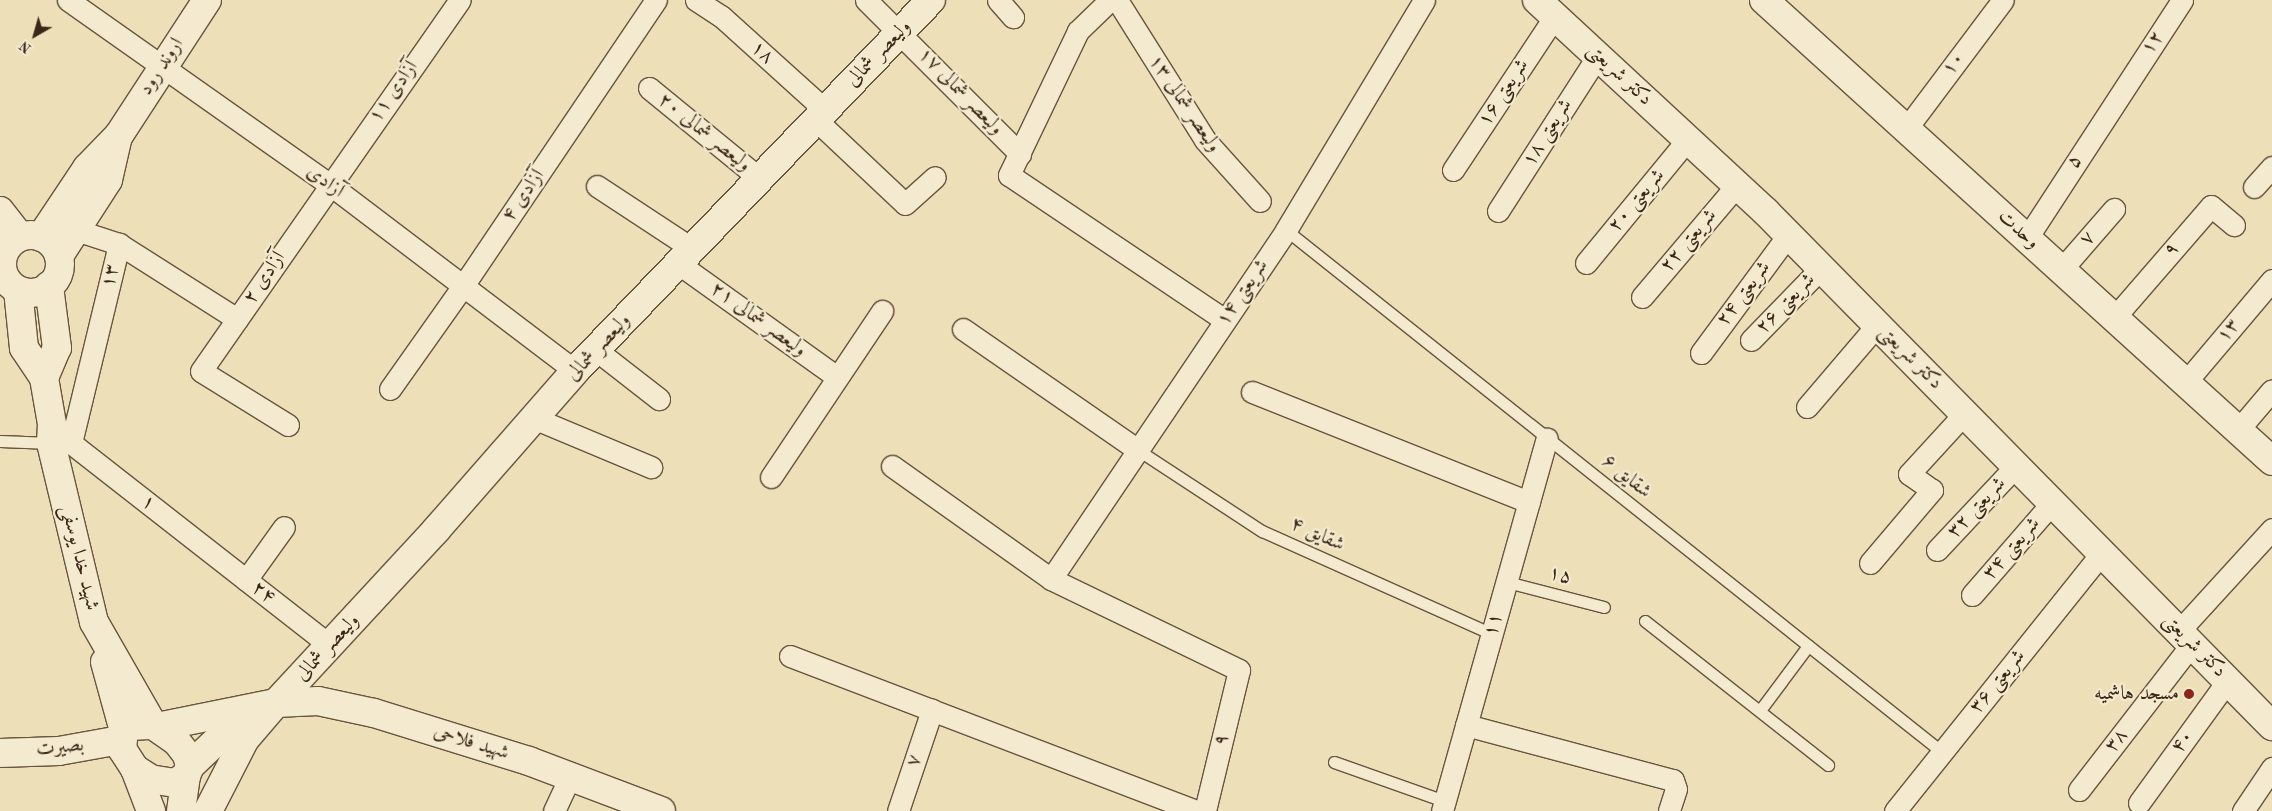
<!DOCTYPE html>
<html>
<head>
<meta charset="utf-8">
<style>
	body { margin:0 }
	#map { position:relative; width:2272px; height:811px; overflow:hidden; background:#eddfb7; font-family:"Old Standard TT",Amiri,serif }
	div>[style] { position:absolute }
	.roads { filter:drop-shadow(1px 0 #68553e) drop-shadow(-1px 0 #68553e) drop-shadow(0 1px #68553e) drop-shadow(0 -1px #68553e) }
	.lane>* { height:11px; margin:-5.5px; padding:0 5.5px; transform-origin:5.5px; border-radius:5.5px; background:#f3ead0 }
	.street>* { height:21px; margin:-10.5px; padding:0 10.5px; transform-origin:10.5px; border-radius:10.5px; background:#f3ead0 }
	.secondary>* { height:28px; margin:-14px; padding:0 14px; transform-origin:14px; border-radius:14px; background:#f3ead0 }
	.secondary>.ring { margin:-14px; padding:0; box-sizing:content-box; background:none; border:28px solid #f3ead0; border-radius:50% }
	.dots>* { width:14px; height:14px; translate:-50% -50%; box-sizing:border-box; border:2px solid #f3ead0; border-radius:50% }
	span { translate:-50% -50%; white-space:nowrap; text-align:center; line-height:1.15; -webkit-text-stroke:4.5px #f3ead0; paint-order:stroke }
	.street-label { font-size:20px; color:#3b2715 }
	.poi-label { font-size:20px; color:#3b2715 }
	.right { translate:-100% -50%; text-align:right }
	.north { position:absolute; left:10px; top:10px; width:50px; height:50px; -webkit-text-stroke:4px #f3ead0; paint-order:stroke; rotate:218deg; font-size:14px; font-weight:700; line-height:20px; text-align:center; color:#3b2715 }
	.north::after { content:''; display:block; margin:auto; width:18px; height:22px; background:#3b2715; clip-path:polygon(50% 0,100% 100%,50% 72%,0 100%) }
</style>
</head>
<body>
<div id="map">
	<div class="roads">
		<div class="lane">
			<i style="left:1286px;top:230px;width:838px;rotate:38.51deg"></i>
			<i style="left:0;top:441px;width:51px;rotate:2.2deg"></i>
			<i style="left:1138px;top:450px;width:148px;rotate:33.2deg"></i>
			<i style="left:1262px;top:531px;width:252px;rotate:24.1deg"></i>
			<i style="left:1507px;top:582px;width:100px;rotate:14.5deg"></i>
			<i style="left:1645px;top:621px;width:233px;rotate:38.2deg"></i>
			<i style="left:1761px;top:709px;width:79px;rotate:-53.3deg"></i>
			<i style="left:1334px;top:762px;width:117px;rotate:19.5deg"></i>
		</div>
		<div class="street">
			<i style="left:68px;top:0;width:319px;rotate:35.2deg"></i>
			<i style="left:329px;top:184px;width:309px;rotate:37.2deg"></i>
			<i style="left:696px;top:0;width:30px;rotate:33deg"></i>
			<i style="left:721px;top:16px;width:140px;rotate:42.1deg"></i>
			<i style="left:866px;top:0;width:218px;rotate:45deg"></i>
			<i style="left:998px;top:0;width:23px;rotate:49deg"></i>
			<i style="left:1110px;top:0;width:45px;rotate:135.9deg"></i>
			<i style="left:1078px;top:31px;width:160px;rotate:115.6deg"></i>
			<i style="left:1009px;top:175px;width:260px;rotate:33.9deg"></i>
			<i style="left:1117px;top:0;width:165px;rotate:57.8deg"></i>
			<i style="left:1205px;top:140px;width:82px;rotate:48deg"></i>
			<i style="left:649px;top:88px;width:144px;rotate:39.3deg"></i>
			<i style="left:816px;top:120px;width:122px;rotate:43.3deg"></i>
			<i style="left:905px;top:204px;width:40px;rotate:-42deg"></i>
			<i style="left:1906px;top:129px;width:161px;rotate:-53.1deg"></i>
			<i style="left:1453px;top:170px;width:185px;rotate:-56.5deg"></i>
			<i style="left:597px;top:186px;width:115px;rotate:33.3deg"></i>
			<i style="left:2254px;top:187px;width:27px;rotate:-48deg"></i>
			<i style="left:1498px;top:211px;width:185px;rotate:-57.3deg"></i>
			<i style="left:76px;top:230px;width:45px;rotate:18deg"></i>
			<i style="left:2027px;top:238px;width:284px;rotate:-56.9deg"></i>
			<i style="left:1586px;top:263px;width:161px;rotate:-50.6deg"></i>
			<i style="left:679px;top:264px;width:194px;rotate:35.6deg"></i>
			<i style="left:2061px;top:270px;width:81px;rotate:-49deg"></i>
			<i style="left:1642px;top:297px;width:147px;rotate:-49.7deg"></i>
			<i style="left:2114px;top:318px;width:148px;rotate:-49.1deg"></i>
			<i style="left:2211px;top:206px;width:30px;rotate:40deg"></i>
			<i style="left:963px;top:329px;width:213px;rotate:34.7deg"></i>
			<i style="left:1751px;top:340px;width:100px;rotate:-45.8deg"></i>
			<i style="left:596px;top:350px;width:80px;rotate:37.9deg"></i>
			<i style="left:1701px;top:353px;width:147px;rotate:-53.6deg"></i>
			<i style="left:2185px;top:383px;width:135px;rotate:-49.8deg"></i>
			<i style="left:390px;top:389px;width:126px;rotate:-54.7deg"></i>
			<i style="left:463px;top:286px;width:345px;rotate:-56deg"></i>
			<i style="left:1252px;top:392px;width:298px;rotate:21.7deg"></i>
			<i style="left:1807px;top:407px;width:108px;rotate:-49.5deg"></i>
			<i style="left:536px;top:419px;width:125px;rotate:22.7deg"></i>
			<i style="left:52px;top:424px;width:27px;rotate:45deg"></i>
			<i style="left:71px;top:443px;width:330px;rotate:38deg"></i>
			<i style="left:288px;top:425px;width:102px;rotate:-148.2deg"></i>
			<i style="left:201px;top:371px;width:452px;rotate:-55.1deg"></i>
			<i style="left:2238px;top:430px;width:52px;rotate:-49.6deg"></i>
			<i style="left:71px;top:443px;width:205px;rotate:-76.4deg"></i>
			<i style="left:119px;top:244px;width:140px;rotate:32.4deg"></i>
			<i style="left:892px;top:466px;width:195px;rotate:35.4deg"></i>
			<i style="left:1051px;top:579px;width:209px;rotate:25.8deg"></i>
			<i style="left:1239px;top:670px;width:145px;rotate:103.6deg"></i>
			<i style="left:771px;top:477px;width:200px;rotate:-56.2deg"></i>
			<i style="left:1937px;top:550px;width:115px;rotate:-46.8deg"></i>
			<i style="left:1870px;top:563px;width:96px;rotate:-49.7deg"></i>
			<i style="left:1932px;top:490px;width:28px;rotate:-145deg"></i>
			<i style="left:1909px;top:474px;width:81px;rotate:-47.5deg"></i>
			<i style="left:1051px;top:579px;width:421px;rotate:-56deg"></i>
			<i style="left:1286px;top:230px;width:268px;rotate:-59deg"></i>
			<i style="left:246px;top:580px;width:65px;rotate:-54.4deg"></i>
			<i style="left:1972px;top:595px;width:122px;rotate:-49deg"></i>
			<i style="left:2179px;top:631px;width:138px;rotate:-47.6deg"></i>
			<i style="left:790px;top:656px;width:435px;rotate:20.9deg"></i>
			<i style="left:1466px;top:725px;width:214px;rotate:14.9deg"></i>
			<i style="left:1673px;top:780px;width:9px;rotate:72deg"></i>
			<i style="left:1676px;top:789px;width:23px;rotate:108deg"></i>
			<i style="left:2079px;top:790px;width:185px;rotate:-52.3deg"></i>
			<i style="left:2139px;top:803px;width:152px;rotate:-54.1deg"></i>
			<i style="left:554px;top:811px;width:38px;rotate:-65deg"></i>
			<i style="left:898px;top:811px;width:107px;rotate:-71.4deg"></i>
			<i style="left:1442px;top:811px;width:387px;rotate:-74.3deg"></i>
			<i style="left:1895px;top:811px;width:331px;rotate:-51.3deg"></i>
			<i style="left:2243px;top:811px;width:52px;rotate:-56deg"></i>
		</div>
		<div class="secondary">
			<i style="left:1537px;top:0;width:311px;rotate:42.8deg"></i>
			<i style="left:1765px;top:211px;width:723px;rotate:45.45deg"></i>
			<i style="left:1764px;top:0;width:686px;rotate:42.22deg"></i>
			<i style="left:0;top:211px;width:33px;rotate:52deg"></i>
			<i class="ring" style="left:2px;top:235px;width:30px;height:30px"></i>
			<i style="left:41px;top:237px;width:83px;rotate:-56.3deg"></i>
			<i style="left:87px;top:168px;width:46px;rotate:-45.9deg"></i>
			<i style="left:119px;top:135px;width:161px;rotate:-56.9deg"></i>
			<i style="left:59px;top:256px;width:90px;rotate:-57.2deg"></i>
			<i style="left:108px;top:180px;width:45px;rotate:-77.2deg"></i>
			<i style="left:18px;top:290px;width:58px;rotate:84.1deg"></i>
			<i style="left:24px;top:348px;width:36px;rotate:56deg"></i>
			<i style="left:44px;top:378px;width:47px;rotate:80.1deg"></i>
			<i style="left:52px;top:424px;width:19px;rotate:93deg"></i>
			<i style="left:51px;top:443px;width:184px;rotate:76.5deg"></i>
			<i style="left:94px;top:622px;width:119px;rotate:60.2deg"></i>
			<i style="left:44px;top:378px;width:33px;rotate:-67deg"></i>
			<i style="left:57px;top:348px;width:63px;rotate:-97.4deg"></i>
			<i style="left:105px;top:662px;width:72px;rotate:74.6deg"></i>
			<i style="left:153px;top:725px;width:29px;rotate:35deg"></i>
			<i style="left:177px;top:742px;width:16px;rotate:52deg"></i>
			<i style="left:187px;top:755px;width:11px;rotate:75deg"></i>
			<i style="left:190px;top:766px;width:11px;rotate:112deg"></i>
			<i style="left:186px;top:776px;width:13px;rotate:148deg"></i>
			<i style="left:175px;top:783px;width:24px;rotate:-171deg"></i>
			<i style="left:151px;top:779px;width:19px;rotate:-148deg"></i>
			<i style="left:135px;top:769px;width:24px;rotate:-123deg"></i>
			<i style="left:122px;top:749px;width:18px;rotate:-84deg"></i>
			<i style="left:124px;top:731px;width:9px;rotate:-36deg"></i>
			<i style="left:131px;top:726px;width:22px;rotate:-3deg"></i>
			<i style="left:157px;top:727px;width:121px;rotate:-11.4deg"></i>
			<i style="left:276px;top:703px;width:42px;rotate:-2.7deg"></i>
			<i style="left:318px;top:701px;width:57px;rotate:12.1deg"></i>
			<i style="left:374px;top:713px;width:162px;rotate:17.2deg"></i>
			<i style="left:529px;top:761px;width:141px;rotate:20.7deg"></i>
			<i style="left:0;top:753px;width:59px;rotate:-1.9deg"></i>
			<i style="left:59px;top:751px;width:62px;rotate:-10.2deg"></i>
			<i style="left:190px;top:766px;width:55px;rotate:-43.5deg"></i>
			<i style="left:230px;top:728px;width:31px;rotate:-29deg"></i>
			<i style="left:135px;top:769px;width:45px;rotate:69.1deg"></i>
			<i style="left:181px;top:811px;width:35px;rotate:-82deg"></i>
			<i style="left:208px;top:811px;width:81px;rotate:-62.8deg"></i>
			<i style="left:245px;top:739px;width:48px;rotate:-49.3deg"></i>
			<i style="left:276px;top:703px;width:236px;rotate:-47.2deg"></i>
			<i style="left:436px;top:530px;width:211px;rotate:-48.8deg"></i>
			<i style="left:575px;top:371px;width:514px;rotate:-46.18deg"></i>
		</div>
	</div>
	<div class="dots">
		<i style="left:2189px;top:694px;background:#8f2418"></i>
	</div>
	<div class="street-label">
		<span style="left:2153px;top:43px;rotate:-56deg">۱۲</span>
		<span style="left:762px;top:53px;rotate:42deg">۱۸</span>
		<span style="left:879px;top:54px;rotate:-46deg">ولیعصر شمالی</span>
		<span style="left:1954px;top:64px;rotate:-53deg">۱۰</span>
		<span style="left:162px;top:67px;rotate:-57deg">اروند رود</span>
		<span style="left:1619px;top:75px;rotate:43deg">دکتر شریعتی</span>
		<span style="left:394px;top:92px;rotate:-55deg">آزادی ۱۱</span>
		<span style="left:960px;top:92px;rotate:46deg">ولیعصر شمالی ۱۷</span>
		<span style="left:1504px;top:93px;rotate:-57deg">شریعتی ۱۶</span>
		<span style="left:1184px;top:104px;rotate:56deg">ولیعصر شمالی ۱۳</span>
		<span style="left:704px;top:133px;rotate:39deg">ولیعصر شمالی ۲۰</span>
		<span style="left:1548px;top:133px;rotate:-58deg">شریعتی ۱۸</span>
		<span style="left:2075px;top:162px;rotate:-57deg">۵</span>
		<span style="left:325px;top:182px;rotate:36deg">آزادی</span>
		<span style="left:524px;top:196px;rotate:-56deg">آزادی ۴</span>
		<span style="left:1637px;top:201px;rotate:-50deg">شریعتی ۲۰</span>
		<span style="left:2018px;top:230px;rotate:42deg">وحدت</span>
		<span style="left:2088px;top:239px;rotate:-49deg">۷</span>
		<span style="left:1689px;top:241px;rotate:-50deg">شریعتی ۲۲</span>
		<span style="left:2172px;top:250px;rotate:-49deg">۹</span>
		<span style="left:111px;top:276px;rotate:-77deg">۱۳</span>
		<span style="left:265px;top:278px;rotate:-56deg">آزادی ۲</span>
		<span style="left:1243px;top:293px;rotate:-56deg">شریعتی ۱۴</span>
		<span style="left:1744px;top:294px;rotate:-53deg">شریعتی ۲۴</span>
		<span style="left:1786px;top:304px;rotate:-46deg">شریعتی ۲۶</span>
		<span style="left:758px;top:320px;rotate:36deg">ولیعصر شمالی ۲۱</span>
		<span style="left:2229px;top:331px;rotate:-50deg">۱۳</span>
		<span style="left:599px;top:348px;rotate:-47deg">ولیعصر شمالی</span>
		<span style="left:1910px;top:358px;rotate:45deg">دکتر شریعتی</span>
		<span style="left:1626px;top:477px;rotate:39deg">شقایق ۶</span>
		<span style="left:148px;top:503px;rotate:38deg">۱</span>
		<span style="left:1977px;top:508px;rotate:-47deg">شریعتی ۳۲</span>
		<span style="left:1317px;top:535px;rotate:24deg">شقایق ۴</span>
		<span style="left:2012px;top:549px;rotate:-49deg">شریعتی ۳۴</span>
		<span style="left:79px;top:558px;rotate:76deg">شهید خدا یوسفی</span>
		<span style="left:1560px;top:576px;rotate:15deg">۱۵</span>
		<span style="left:263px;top:593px;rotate:39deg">۲۴</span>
		<span style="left:1494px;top:625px;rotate:-74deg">۱۱</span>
		<span style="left:2194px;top:646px;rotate:45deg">دکتر شریعتی</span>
		<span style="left:328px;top:648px;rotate:-47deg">ولیعصر شمالی</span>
		<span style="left:1998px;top:682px;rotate:-51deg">شریعتی ۳۶</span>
		<span style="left:1222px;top:740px;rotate:-76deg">۹</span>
		<span style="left:2117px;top:741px;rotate:-52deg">۳۸</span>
		<span style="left:2183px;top:742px;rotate:-54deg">۴۰</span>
		<span style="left:471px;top:743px;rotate:17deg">شهید فلاحی</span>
		<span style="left:60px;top:748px;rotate:-6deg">بصیرت</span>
		<span style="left:915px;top:761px;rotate:-71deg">۷</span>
	</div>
	<div class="poi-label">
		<span class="right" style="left:2179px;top:694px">مسجد هاشمیه</span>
	</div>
	<div class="north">N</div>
</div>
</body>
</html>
